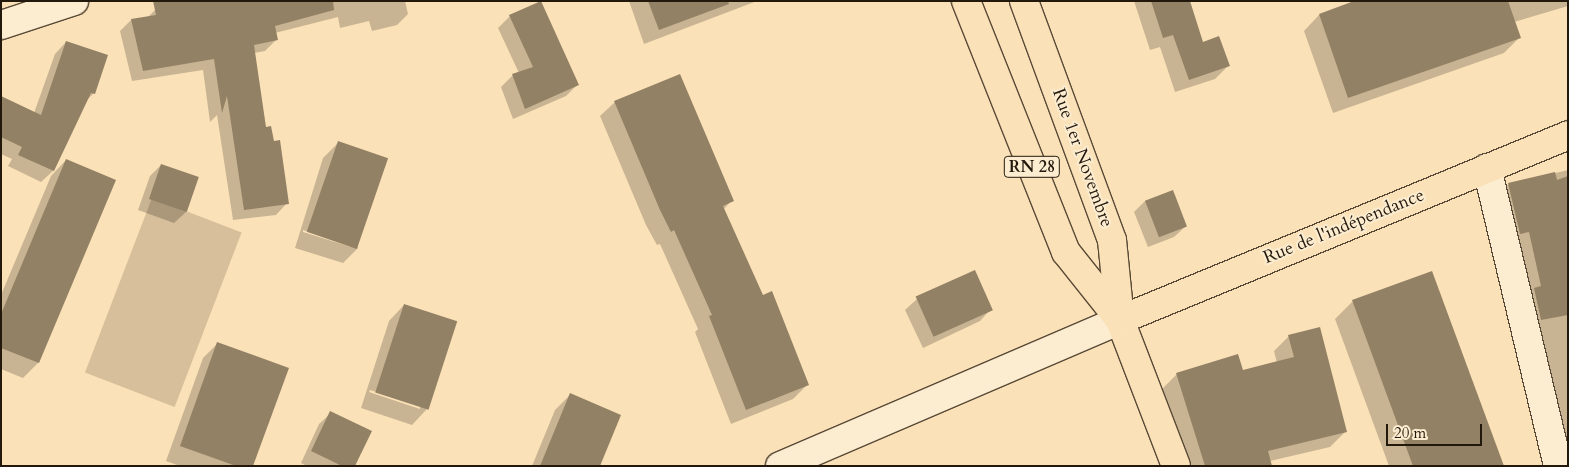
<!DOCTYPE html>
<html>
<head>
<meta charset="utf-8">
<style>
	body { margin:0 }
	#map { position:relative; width:1569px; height:467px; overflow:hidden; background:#fbe1b7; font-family:Cardo,serif }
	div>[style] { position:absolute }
	.green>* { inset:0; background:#d6bf9a; transform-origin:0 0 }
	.shadow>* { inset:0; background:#0003 }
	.building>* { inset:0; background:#938165; transform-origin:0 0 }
	.roads { filter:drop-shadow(1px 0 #594a37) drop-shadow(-1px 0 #594a37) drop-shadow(0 1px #594a37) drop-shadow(0 -1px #594a37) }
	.minor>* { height:28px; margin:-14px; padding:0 14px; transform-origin:14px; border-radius:14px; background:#fcecd0 }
	.tertiary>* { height:28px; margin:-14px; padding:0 14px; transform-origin:14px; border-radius:14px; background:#fcecd0 }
	.secondary>* { height:28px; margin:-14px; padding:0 14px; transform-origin:14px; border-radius:14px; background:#fcecd0 }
	.primary>* { height:28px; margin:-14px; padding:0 14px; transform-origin:14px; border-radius:14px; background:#fbe1b7 }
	span { translate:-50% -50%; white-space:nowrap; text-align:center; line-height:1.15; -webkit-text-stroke:4px #fcecd0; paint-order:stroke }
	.shield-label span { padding:1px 4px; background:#fcecd0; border:1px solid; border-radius:4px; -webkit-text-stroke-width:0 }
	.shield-label { font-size:16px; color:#23180c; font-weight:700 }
	.street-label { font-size:18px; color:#23180c }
	.frame { position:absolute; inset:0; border:2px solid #23180c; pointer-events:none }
	.scale { position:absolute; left:1386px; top:424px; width:96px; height:22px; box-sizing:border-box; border:2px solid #23180c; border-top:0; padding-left:6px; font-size:15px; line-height:18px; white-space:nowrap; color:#23180c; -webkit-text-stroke:4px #fcecd0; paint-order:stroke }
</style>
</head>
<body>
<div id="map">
	<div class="green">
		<i style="left:152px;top:198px;width:96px;height:187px;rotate:21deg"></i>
	</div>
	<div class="shadow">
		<i style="clip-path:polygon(194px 1px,405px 1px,408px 14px,397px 25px,372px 31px,369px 21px,340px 28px,338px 17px,275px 33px,277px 39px,265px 51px,254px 53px,265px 128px,287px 203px,276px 215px,233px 220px,217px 115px,210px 122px,203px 70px,132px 81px,120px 31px,131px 20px,148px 17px,155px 10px)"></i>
		<i style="clip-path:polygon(629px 1px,757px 1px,644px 44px)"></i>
		<i style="clip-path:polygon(1134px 1px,1189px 1px,1202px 43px,1228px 66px,1215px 79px,1175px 92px,1160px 47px,1150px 50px)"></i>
		<i style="clip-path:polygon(1358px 1px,1568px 1px,1568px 6px,1514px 22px,1520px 37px,1504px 53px,1333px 113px,1304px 31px,1319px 15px)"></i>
		<i style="clip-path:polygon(510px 16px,578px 84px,566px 96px,513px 119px,501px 87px,513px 75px,519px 73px,498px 28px)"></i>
		<i style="clip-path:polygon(66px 42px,94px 93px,86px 101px,53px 171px,41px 182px,8px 166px,12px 159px,1px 154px,1px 98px,34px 113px,55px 54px)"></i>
		<i style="clip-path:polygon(615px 102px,732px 200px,723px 210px,762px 296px,807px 385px,793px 399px,731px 424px,695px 332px,698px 329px,660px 244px,657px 245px,646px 225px,600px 116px)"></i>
		<i style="clip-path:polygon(evenodd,338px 143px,358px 248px,343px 263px,295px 248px,323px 158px,338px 143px,303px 230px,351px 245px,351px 247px,303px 232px,303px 230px)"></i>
		<i style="clip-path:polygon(66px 160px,115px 180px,38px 363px,23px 378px,1px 369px,1px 295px,51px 176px)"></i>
		<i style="clip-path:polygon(161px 165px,186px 212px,174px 223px,138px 210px,150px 176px)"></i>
		<i style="clip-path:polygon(1568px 170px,1568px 466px,1497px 195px,1509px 184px)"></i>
		<i style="clip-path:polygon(1172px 191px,1186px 226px,1174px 237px,1148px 247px,1134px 212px,1145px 201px)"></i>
		<i style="clip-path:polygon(1431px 273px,1503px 466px,1389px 466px,1335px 319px,1352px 302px)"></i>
		<i style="clip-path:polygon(917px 299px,991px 309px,980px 321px,923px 348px,905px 310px)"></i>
		<i style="clip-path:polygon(evenodd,404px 305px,427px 409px,412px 425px,361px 408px,389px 321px,404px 305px,370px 390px,420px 406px,420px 409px,369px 392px,370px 390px)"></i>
		<i style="clip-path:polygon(1289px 336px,1345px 432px,1330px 447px,1270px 461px,1271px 466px,1185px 466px,1162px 389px,1177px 374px,1242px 371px,1277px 363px,1274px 351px)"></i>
		<i style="clip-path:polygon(218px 343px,252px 466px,180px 466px,166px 461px,203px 358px)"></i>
		<i style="clip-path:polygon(570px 395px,598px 466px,532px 466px,555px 410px)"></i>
		<i style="clip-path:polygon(331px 413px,353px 466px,307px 466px,301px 463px,319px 424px)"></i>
	</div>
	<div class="building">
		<i style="clip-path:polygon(153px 1px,333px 1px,334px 10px,275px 26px,278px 40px,254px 45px,266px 127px,271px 126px,274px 141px,280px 140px,289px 204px,244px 210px,227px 96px,222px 113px,214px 59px,143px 71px,131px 19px,156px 15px)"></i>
		<i style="clip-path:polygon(541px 1px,579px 85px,525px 109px,512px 74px,533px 67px,509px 15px)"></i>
		<i style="clip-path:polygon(648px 1px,728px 1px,729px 4px,659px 30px)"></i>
		<i style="clip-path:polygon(1151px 1px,1190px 1px,1203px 42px,1219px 36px,1230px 66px,1189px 80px,1173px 35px,1163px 38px)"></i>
		<i style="clip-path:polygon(1354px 1px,1508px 1px,1521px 38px,1348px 98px,1319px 14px)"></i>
		<i style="clip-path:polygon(66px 41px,108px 55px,95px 94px,91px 93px,54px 171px,18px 155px,22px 147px,1px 137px,1px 96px,41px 115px)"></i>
		<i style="clip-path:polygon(680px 74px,734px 201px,723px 206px,763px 295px,772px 291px,809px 385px,746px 410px,709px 316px,712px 315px,674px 230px,671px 232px,660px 210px,614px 101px)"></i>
		<i style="left:338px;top:141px;width:53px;height:96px;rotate:19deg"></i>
		<i style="clip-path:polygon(66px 159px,116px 180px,39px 363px,1px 348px,1px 314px)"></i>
		<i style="left:161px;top:164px;width:40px;height:37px;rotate:19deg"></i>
		<i style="clip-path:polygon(1555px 172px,1557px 180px,1568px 176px,1568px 315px,1541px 320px,1534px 288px,1541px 286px,1529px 232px,1520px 234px,1508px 183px)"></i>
		<i style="left:1173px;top:190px;width:39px;height:30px;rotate:69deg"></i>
		<i style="left:975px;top:270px;width:44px;height:65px;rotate:66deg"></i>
		<i style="clip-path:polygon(1432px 271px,1504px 466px,1413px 466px,1352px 300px)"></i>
		<i style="left:404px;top:304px;width:56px;height:93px;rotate:18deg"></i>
		<i style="clip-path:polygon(1320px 327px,1347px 432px,1268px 451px,1272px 466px,1205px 466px,1176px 373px,1238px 354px,1243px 370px,1294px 357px,1288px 335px)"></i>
		<i style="clip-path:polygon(217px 342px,289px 368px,253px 466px,236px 466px,180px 446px)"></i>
		<i style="clip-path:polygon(570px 393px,621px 415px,600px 466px,540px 466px)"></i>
		<i style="clip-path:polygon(330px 411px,372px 431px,355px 466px,342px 466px,311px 451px)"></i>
	</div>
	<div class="roads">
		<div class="minor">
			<i style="left:1487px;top:168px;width:306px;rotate:76.6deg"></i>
		</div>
		<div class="tertiary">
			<i style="left:1px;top:25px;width:77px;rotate:-18.2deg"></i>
		</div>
		<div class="secondary">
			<i style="left:780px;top:466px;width:370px;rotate:-23.2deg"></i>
		</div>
		<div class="primary">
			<i style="left:966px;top:1px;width:270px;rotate:68.3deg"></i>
			<i style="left:1066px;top:252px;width:87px;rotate:51.5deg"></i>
			<i style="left:1120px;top:320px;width:156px;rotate:69deg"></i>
			<i style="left:1024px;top:1px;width:255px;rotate:69.8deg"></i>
			<i style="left:1112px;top:240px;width:80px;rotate:84.3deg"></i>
			<i style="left:1120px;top:320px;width:485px;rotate:-22.4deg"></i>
		</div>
	</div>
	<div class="shield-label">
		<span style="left:1032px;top:167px">RN 28</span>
	</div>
	<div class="street-label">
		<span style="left:1082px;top:158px;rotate:70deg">Rue 1er Novembre</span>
		<span style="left:1344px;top:227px;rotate:-22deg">Rue de l'indépendance</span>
	</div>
	<div class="frame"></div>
	<div class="scale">20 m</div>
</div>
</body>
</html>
